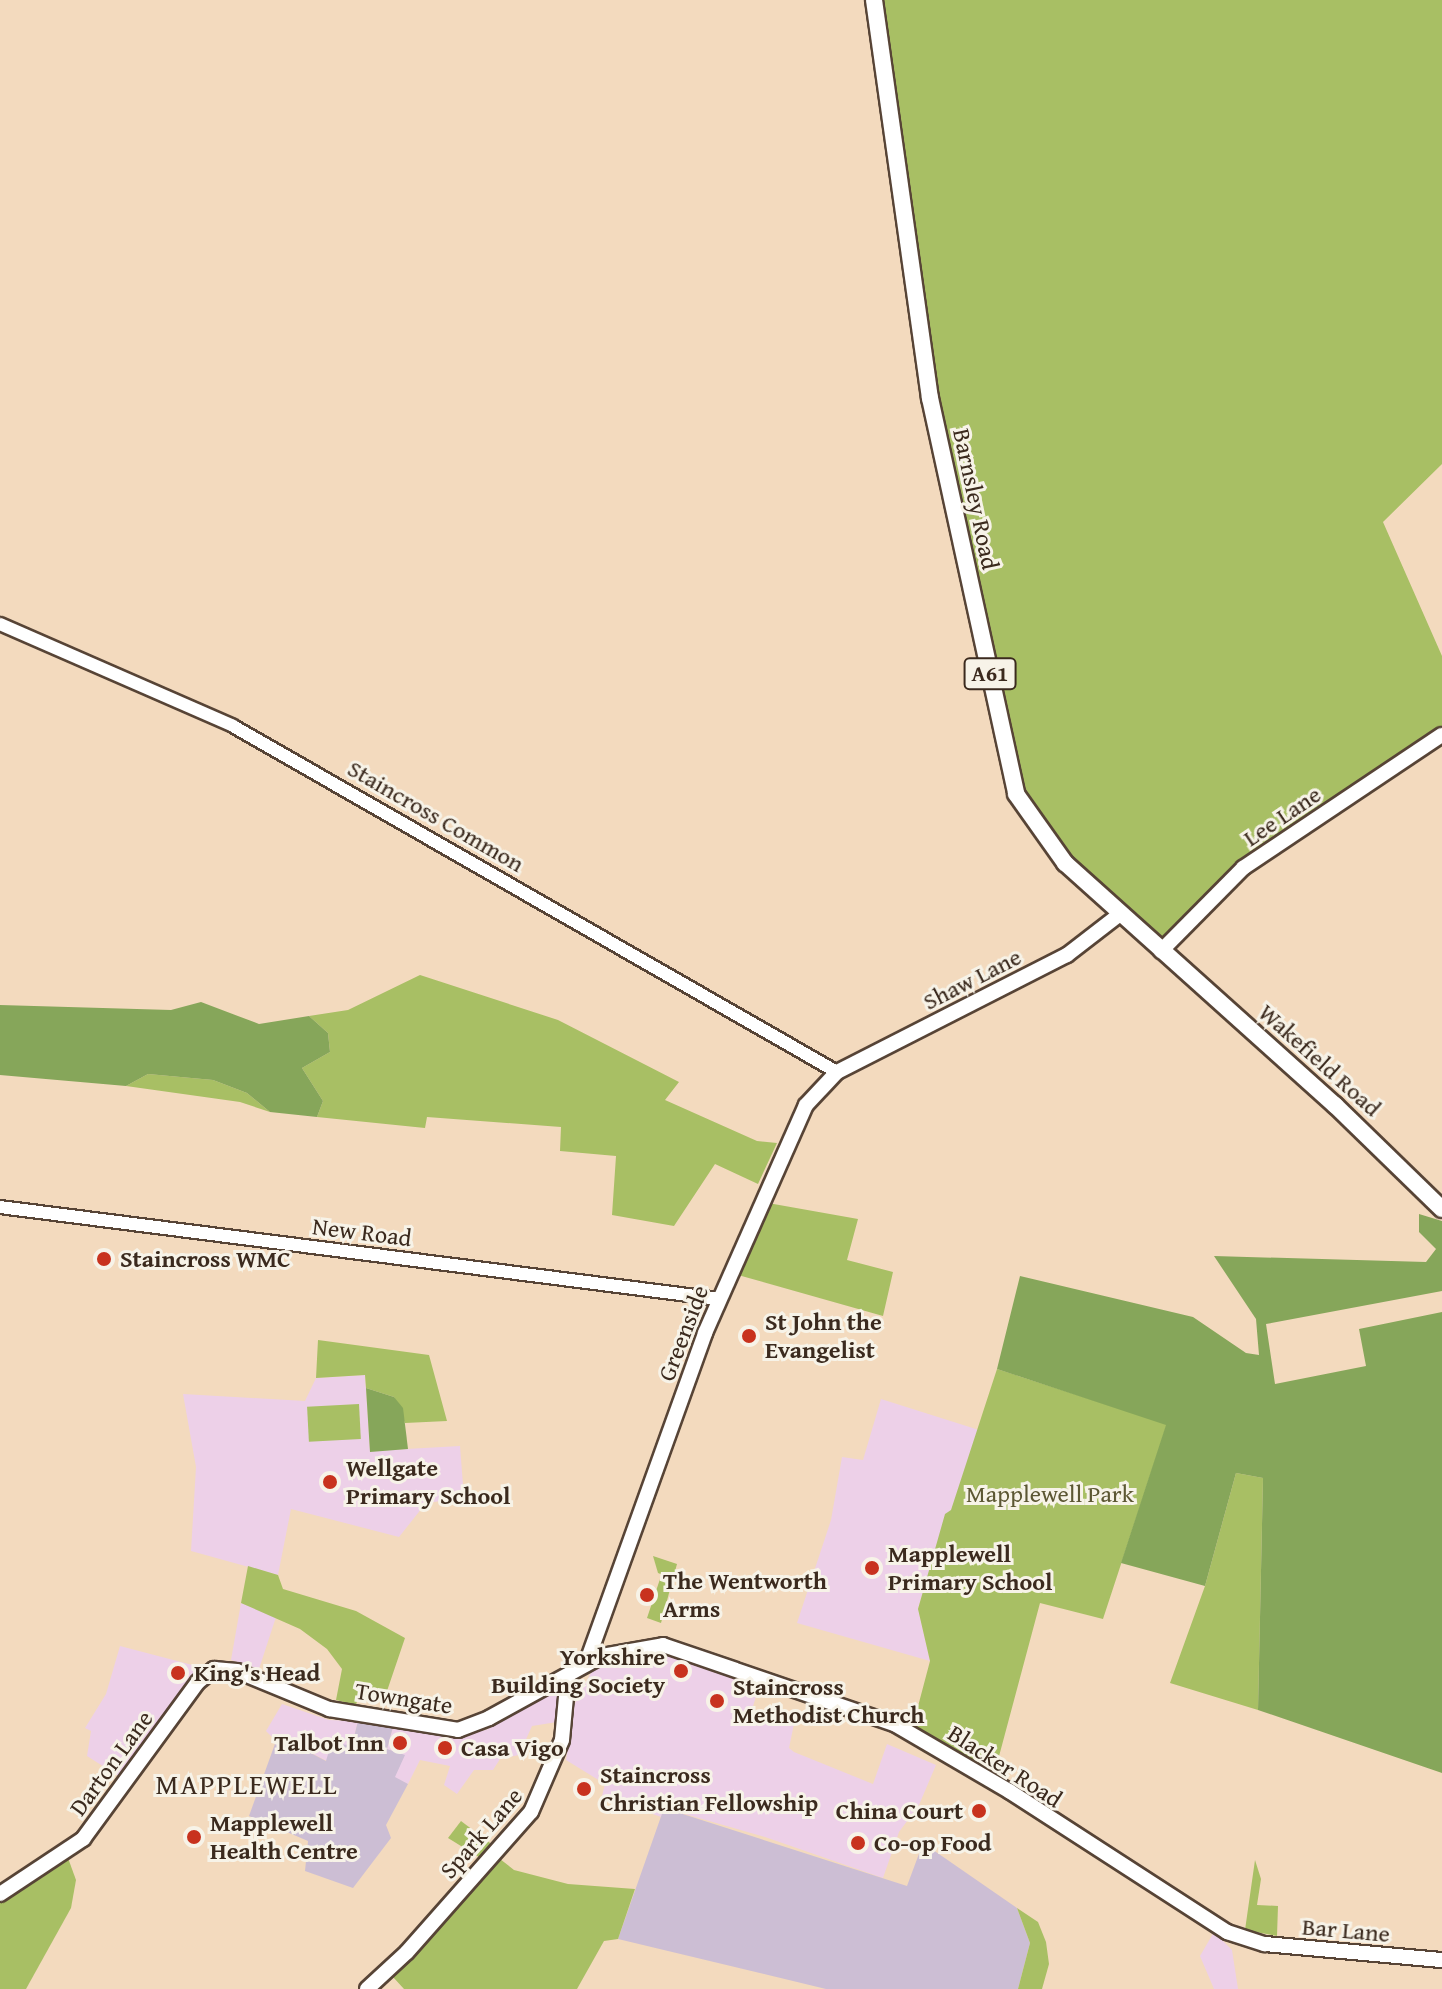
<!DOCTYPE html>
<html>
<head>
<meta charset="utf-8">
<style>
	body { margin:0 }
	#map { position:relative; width:1442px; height:1989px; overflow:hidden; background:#f3dabe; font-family:"Gentium Book Plus",serif }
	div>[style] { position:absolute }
	.built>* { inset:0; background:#edd0e8 }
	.industrial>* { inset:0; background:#ccbed4 }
	.green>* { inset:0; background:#a8bf64; transform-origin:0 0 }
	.forest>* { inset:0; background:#86a65a }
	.roads { filter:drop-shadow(2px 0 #574436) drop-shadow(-2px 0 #574436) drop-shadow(0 2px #574436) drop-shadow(0 -2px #574436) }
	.tertiary>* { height:12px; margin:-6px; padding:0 6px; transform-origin:6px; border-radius:6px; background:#fff }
	.secondary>* { height:14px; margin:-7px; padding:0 7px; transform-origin:7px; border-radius:7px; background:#fff }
	.primary>* { height:16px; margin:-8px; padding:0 8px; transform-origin:8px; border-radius:8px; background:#fff }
	.dots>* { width:22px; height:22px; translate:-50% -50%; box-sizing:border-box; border:4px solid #f7f3e8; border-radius:50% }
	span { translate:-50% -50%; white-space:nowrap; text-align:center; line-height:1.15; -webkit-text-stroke:6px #f7f3e8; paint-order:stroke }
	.shield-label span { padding:2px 6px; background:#f7f3e8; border:2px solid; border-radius:6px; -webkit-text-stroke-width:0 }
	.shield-label { font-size:22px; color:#3b2a1e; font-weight:700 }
	.street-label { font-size:24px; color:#3b2a1e }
	.poi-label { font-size:24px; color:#3b2a1e; font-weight:700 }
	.left { translate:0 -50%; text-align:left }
	.right { translate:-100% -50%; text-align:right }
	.park-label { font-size:24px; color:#5c5733 }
	.quarter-label { font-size:28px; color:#3b2a1e; letter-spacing:2px }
</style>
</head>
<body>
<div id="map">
	<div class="built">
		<i style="clip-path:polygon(365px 1375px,370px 1451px,460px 1446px,464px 1498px,426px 1503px,399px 1537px,291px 1509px,278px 1575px,191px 1551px,196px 1467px,183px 1394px,305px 1401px,316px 1378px)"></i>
		<i style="clip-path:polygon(881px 1399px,979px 1430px,918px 1608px,930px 1661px,797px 1623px,831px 1520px,842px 1457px,863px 1460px)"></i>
		<i style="clip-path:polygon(241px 1603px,276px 1617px,259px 1669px,231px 1660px)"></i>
		<i style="clip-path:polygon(120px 1646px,200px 1667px,120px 1777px,87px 1756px,91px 1731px,85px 1728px,106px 1694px)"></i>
		<i style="clip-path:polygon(664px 1652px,760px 1683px,751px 1713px,794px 1724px,789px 1748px,794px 1752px,873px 1784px,887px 1744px,936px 1765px,919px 1805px,899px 1832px,883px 1878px,765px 1837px,664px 1808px,661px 1817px,602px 1796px,605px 1784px,566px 1760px,574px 1705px,594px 1667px)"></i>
		<i style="clip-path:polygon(550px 1694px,558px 1694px,557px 1722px,532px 1726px,519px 1755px,500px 1759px,493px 1770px,474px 1770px,457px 1794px,444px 1785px,450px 1766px,420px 1760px,408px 1784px,394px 1778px,397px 1753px,387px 1749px,393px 1727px,442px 1735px,486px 1730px)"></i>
		<i style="clip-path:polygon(282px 1704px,329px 1720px,358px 1721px,352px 1745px,327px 1761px,282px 1738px,276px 1741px,266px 1731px)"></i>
		<i style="clip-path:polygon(1214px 1932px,1232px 1950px,1238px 1989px,1214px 1989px,1200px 1956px)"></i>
	</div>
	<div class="industrial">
		<i style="clip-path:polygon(358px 1721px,393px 1727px,387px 1749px,405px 1755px,395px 1777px,408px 1784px,386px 1825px,391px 1838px,353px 1888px,305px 1871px,308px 1841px,249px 1816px,276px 1741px,282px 1738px,326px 1761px,331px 1744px,352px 1745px)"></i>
		<i style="clip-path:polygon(664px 1808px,907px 1886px,923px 1843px,1017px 1908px,1030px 1943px,1018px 1989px,826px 1989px,618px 1939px)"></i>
	</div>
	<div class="green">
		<i style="clip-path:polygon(874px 0,1442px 0,1442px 464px,1383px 522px,1442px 656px,1442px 735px,1243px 868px,1161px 951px,1065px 863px,1016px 794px,960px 542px)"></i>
		<i style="clip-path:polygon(420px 975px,558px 1020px,679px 1082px,665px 1100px,757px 1141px,777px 1143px,758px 1184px,715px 1164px,674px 1226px,612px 1215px,616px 1156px,560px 1151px,561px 1127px,427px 1117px,425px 1128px,317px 1117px,323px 1101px,302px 1068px,330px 1052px,328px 1033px,309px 1016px,348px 1010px)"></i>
		<i style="clip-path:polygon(148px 1074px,213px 1080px,247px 1093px,270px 1112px,240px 1102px,126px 1086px)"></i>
		<i style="clip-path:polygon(768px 1203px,858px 1219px,847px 1260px,893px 1272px,883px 1316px,738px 1275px)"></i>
		<i style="clip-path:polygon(318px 1340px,429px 1355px,447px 1421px,405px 1423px,394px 1397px,366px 1388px,365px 1375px,316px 1378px)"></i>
		<i style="clip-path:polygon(997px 1369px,1167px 1424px,1103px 1619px,1040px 1603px,994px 1775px,912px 1729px,930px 1661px,918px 1609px,945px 1514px,951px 1510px)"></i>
		<i style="left:359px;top:1404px;width:35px;height:52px;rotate:87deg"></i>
		<i style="clip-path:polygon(1236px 1473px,1263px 1478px,1258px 1710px,1170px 1683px,1205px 1586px)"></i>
		<i style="clip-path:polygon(653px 1556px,677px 1564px,673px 1579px,658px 1573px)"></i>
		<i style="clip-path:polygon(248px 1566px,278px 1575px,283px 1589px,356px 1611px,405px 1638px,387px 1691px,361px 1687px,356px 1705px,336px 1700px,342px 1669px,327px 1649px,300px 1629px,241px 1603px)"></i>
		<i style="clip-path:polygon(660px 1579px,672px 1582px,661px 1623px,647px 1618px)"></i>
		<i style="clip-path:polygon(461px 1821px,494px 1846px,482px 1859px,448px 1838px)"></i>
		<i style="clip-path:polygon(68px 1858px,76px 1880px,71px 1908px,26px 1989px,0 1989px,0 1901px,33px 1874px)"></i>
		<i style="clip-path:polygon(500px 1859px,514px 1870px,568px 1884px,635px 1889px,618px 1939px,604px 1941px,577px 1989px,404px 1989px,393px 1977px)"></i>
		<i style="clip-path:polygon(1255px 1860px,1261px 1879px,1257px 1905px,1278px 1906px,1277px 1936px,1245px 1930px)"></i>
		<i style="clip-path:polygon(1017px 1908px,1038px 1922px,1046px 1942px,1049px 1964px,1042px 1989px,1018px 1989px,1030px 1943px)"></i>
	</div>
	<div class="forest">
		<i style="clip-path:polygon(201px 1002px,259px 1024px,309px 1016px,328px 1033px,330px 1052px,302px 1068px,323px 1101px,317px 1117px,270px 1112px,247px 1093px,213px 1080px,148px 1074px,126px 1086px,0 1075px,0 1005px,171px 1010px)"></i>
		<i style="clip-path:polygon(1419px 1214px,1442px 1221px,1442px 1291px,1266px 1324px,1275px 1384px,1366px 1366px,1359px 1329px,1442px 1312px,1442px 1773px,1258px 1710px,1263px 1478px,1236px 1473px,1205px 1586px,1121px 1563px,1166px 1425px,997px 1369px,1020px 1276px,1193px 1317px,1246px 1353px,1259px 1355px,1256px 1319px,1214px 1256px,1426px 1262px,1436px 1249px,1419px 1232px)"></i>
		<i style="clip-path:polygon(366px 1388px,394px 1397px,403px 1408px,408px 1449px,370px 1452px)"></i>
	</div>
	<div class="roads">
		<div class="tertiary">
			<i style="left:0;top:624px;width:254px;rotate:23.6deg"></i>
			<i style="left:233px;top:726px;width:696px;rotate:29.81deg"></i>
			<i style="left:0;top:1207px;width:725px;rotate:7.29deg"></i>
		</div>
		<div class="secondary">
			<i style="left:1161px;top:951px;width:117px;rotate:-45.3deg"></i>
			<i style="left:1243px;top:868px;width:239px;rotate:-33.8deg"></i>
			<i style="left:586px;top:1664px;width:352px;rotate:-70.2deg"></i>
			<i style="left:705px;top:1333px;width:249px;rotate:-66.1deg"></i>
			<i style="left:806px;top:1105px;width:45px;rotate:-46.8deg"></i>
			<i style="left:837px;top:1072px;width:258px;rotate:-27deg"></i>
			<i style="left:1067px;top:955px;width:67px;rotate:-37.7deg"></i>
			<i style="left:0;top:1894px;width:100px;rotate:-33.5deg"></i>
			<i style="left:83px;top:1839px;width:195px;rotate:-53.8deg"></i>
			<i style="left:198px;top:1682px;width:21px;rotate:-39deg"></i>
			<i style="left:214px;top:1669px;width:23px;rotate:5deg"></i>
			<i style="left:237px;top:1671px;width:100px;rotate:22.4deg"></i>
			<i style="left:329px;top:1709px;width:131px;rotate:9.2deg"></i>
			<i style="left:458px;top:1730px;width:33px;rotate:-21deg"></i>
			<i style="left:489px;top:1718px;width:129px;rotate:-28.8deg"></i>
			<i style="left:602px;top:1656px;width:62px;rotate:-10.2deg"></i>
			<i style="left:663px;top:1645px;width:246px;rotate:18.9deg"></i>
			<i style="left:896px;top:1725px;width:131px;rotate:30.3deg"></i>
			<i style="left:1009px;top:1791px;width:260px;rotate:32.9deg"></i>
			<i style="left:1227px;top:1932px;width:40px;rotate:18deg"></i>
			<i style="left:1265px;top:1944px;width:178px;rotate:5.2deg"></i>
			<i style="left:367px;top:1989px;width:54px;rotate:-42.8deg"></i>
			<i style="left:407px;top:1952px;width:187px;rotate:-48.5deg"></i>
			<i style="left:531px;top:1812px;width:78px;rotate:-66.7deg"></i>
			<i style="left:562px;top:1740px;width:65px;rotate:-84.7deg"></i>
		</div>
		<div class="primary">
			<i style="left:874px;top:0;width:402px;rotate:82deg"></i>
			<i style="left:930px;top:398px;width:405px;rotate:77.7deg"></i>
			<i style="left:1016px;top:794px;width:85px;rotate:54.6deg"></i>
			<i style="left:1065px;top:863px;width:363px;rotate:41.9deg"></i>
			<i style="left:1335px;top:1105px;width:149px;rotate:44.2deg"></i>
		</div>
	</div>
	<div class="dots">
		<i style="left:104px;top:1259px;background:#c8321e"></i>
		<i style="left:749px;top:1336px;background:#c8321e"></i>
		<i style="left:330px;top:1482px;background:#c8321e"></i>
		<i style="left:872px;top:1568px;background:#c8321e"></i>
		<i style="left:647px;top:1595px;background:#c8321e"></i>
		<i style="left:681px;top:1671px;background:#c8321e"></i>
		<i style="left:178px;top:1673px;background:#c8321e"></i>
		<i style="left:717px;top:1701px;background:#c8321e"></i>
		<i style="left:400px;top:1743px;background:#c8321e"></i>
		<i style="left:445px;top:1748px;background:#c8321e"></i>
		<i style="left:584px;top:1789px;background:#c8321e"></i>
		<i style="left:979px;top:1811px;background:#c8321e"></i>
		<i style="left:194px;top:1837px;background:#c8321e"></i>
		<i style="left:858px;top:1843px;background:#c8321e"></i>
	</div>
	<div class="shield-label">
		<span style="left:990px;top:674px">A61</span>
	</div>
	<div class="street-label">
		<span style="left:976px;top:499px;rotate:78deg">Barnsley Road</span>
		<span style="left:436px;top:816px;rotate:30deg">Staincross Common</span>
		<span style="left:1282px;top:816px;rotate:-34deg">Lee Lane</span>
		<span style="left:972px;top:979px;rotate:-27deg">Shaw Lane</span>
		<span style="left:1320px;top:1060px;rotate:42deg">Wakefield Road</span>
		<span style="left:362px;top:1232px;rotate:7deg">New Road</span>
		<span style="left:683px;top:1333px;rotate:-69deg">Greenside</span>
		<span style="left:404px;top:1698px;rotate:9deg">Towngate</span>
		<span style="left:111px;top:1763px;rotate:-54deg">Darton Lane</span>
		<span style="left:1005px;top:1766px;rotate:33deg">Blacker Road</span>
		<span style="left:481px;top:1833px;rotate:-49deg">Spark Lane</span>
		<span style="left:1346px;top:1930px;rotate:5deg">Bar Lane</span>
	</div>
	<div class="poi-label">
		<span class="left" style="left:120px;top:1259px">Staincross WMC</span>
		<span class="left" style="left:765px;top:1336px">St John the<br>Evangelist</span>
		<span class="left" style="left:346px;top:1482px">Wellgate<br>Primary School</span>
		<span class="left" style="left:888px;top:1568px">Mapplewell<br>Primary School</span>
		<span class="left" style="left:663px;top:1595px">The Wentworth<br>Arms</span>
		<span class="right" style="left:665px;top:1671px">Yorkshire<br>Building Society</span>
		<span class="left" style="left:194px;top:1673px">King's Head</span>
		<span class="left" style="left:733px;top:1701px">Staincross<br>Methodist Church</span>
		<span class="right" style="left:384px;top:1743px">Talbot Inn</span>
		<span class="left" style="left:461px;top:1748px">Casa Vigo</span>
		<span class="left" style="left:600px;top:1789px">Staincross<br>Christian Fellowship</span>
		<span class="right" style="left:963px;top:1811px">China Court</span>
		<span class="left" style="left:210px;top:1837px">Mapplewell<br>Health Centre</span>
		<span class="left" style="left:874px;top:1843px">Co-op Food</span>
	</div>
	<div class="park-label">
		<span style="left:1050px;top:1494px">Mapplewell Park</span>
	</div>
	<div class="quarter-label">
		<span style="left:247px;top:1784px">MAPPLEWELL</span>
	</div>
</div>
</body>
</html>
